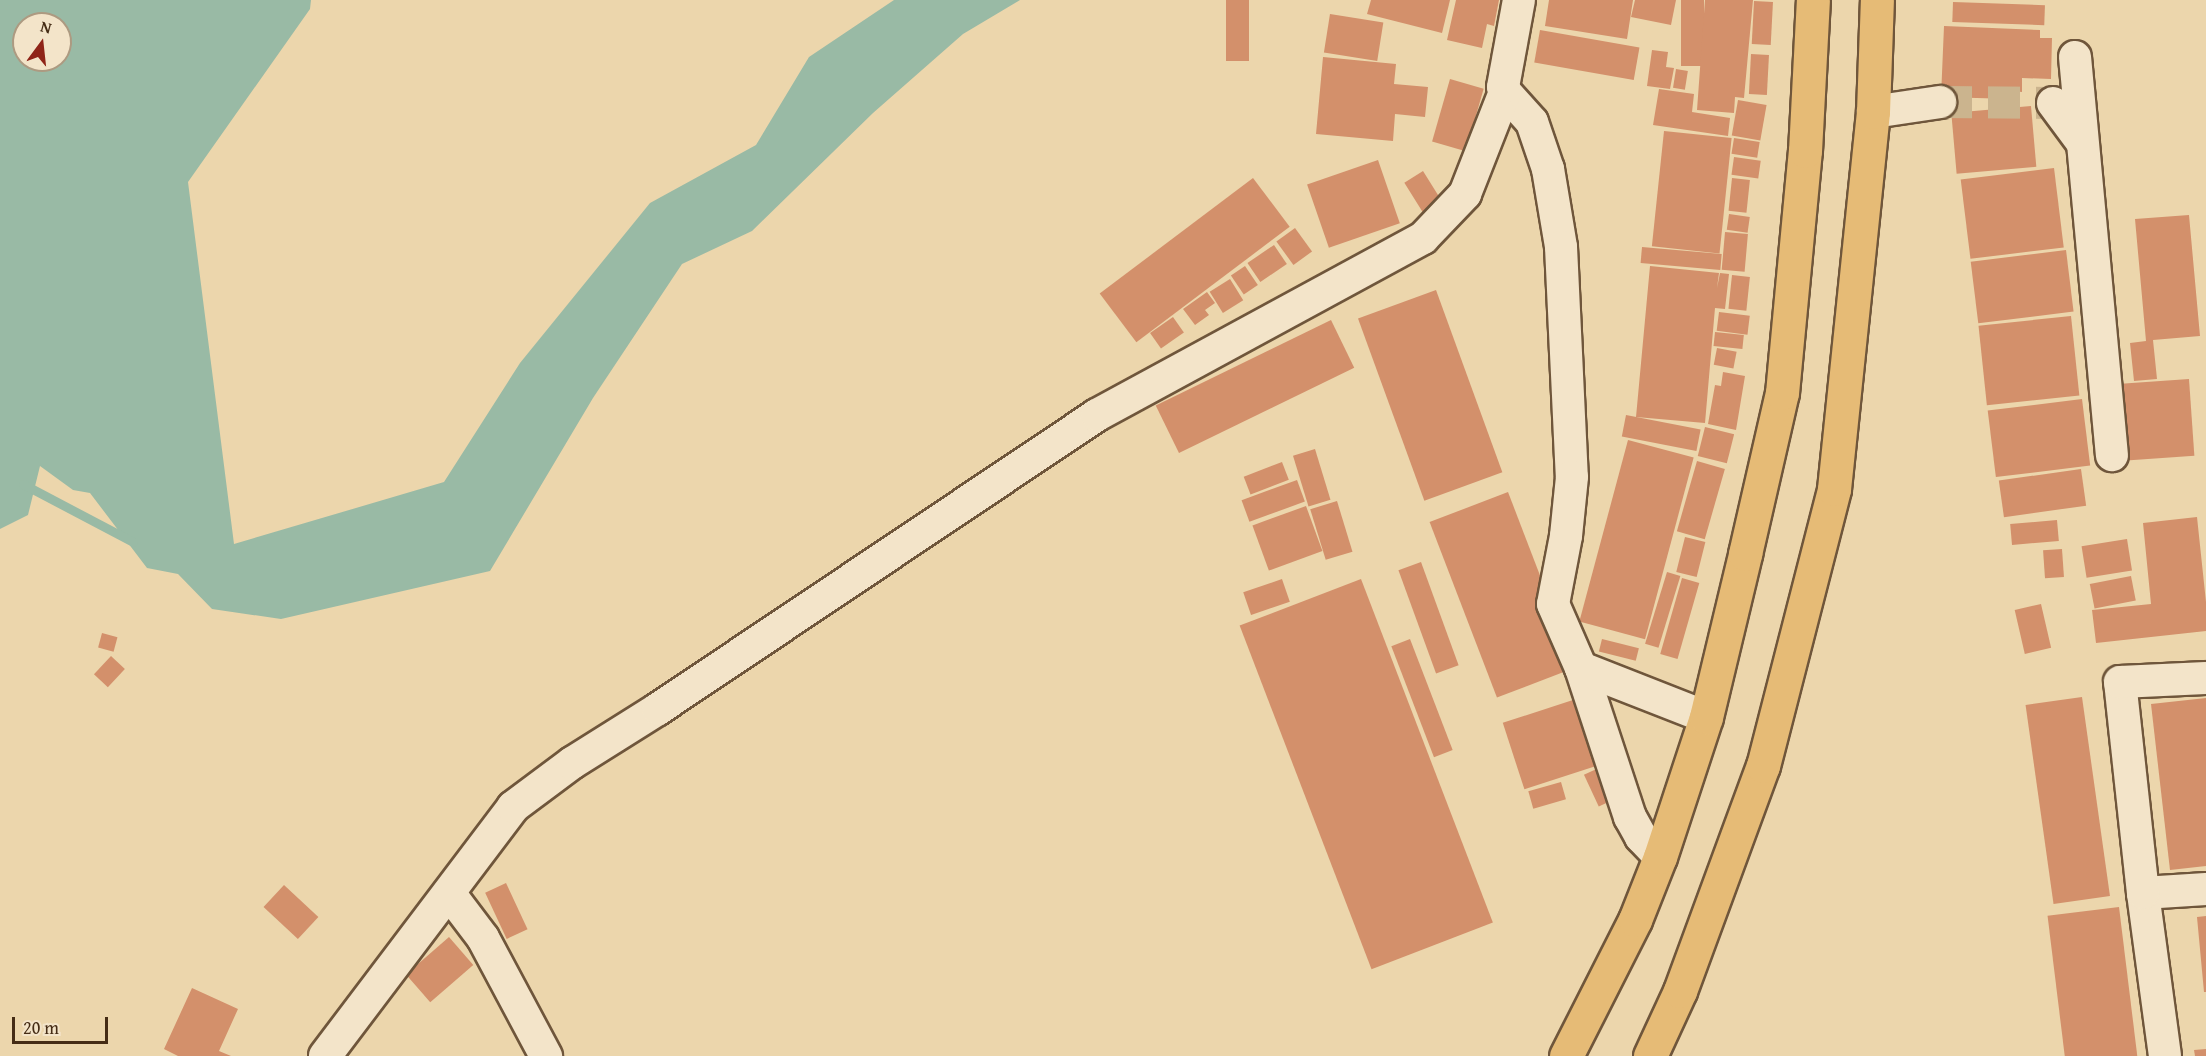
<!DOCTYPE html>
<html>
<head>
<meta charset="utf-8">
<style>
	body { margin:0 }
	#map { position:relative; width:2206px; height:1056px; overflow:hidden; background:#ecd6ac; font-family:"Gentium Book Plus",serif }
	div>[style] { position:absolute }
	.water>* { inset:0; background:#99baa5 }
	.stream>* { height:9px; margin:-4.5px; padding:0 4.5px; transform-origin:4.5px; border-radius:4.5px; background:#99baa5 }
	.building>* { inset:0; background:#d3906b; transform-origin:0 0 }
	.street-tunnel>* { height:32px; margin-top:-16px; transform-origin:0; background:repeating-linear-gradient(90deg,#cbb48e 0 32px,transparent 0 48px) }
	.roads { filter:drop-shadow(2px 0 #6f563b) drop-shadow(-2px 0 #6f563b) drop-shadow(0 2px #6f563b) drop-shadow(0 -2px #6f563b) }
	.street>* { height:32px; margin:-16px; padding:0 16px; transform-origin:16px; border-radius:16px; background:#f3e4c9 }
	.primary>* { height:33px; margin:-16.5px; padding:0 16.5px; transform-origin:16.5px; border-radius:16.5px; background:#e6bb76 }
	span { translate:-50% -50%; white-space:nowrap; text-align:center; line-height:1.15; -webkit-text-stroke:5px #f3e4c9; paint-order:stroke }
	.north { position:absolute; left:12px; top:12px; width:60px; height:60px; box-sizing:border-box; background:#f3e4c9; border:2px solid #ad9a81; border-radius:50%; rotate:15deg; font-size:16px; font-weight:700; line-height:24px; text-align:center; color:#452c15 }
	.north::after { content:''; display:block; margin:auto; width:21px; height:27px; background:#8f2418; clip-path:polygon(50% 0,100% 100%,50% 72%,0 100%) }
	.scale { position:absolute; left:12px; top:1017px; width:96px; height:27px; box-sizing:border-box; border:3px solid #452c15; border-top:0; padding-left:8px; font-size:18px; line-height:21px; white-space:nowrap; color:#452c15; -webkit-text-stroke:4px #f3e4c9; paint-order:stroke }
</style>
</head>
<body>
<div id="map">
	<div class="water">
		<i style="clip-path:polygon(evenodd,0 0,311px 0,310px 9px,188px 182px,234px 544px,444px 482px,520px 363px,650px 203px,756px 145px,809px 57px,894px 0,1020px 0,963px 34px,873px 113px,752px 231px,682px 264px,593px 398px,490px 571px,281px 619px,212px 609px,178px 574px,147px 568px,90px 493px,73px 490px,40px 466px,28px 515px,0 529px,0 0,24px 24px,60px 24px,60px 60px,24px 60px,24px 24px)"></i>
	</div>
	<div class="stream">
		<i style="left:23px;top:484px;width:124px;rotate:27.8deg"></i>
	</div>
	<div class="building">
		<i style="left:1226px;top:0;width:23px;height:61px"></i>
		<i style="clip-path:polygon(1371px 0,1450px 0,1442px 33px,1367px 14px)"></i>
		<i style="clip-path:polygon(1456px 0,1499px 0,1494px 26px,1487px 24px,1482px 48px,1447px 40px)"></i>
		<i style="clip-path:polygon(1549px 0,1633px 0,1627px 39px,1545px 26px)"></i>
		<i style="clip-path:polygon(1635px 0,1676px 0,1671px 25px,1631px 17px)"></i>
		<i style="left:1681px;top:0;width:23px;height:66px"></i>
		<i style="clip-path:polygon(1705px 0,1753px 0,1744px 98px,1735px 97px,1734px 113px,1697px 110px)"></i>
		<i style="left:1754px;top:1px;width:19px;height:43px;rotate:3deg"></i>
		<i style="left:1953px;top:2px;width:92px;height:20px;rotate:2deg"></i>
		<i style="left:1330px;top:14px;width:54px;height:39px;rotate:9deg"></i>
		<i style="clip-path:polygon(1944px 26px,2040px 30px,2040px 38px,2052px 38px,2051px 79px,2022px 78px,2022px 92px,2013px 91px,2012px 99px,1941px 97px)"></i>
		<i style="left:1540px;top:30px;width:101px;height:33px;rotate:10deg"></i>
		<i style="clip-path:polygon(1652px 50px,1668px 52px,1666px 67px,1674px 68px,1670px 89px,1647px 86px)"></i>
		<i style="left:1751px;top:54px;width:18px;height:40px;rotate:3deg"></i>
		<i style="clip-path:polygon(1323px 57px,1396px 64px,1394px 84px,1428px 87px,1425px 117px,1395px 114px,1393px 141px,1316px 134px)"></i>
		<i style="left:1676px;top:69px;width:12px;height:19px;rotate:9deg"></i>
		<i style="left:1450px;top:79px;width:35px;height:65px;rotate:16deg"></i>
		<i style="clip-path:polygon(1659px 89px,1694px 94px,1692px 112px,1730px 118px,1728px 136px,1653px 125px)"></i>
		<i style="left:1738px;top:100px;width:29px;height:36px;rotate:10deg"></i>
		<i style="left:2031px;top:106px;width:61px;height:80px;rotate:85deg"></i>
		<i style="left:1664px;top:131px;width:68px;height:116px;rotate:6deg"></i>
		<i style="left:1734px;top:138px;width:26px;height:16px;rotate:9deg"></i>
		<i style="left:1734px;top:157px;width:27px;height:18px;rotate:8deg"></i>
		<i style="left:1378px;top:160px;width:67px;height:75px;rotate:71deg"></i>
		<i style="left:2054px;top:168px;width:80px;height:94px;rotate:83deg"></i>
		<i style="left:1423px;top:171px;width:36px;height:22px;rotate:58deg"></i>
		<i style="left:1253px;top:178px;width:61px;height:192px;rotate:53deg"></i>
		<i style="left:1732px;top:178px;width:18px;height:33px;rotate:6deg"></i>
		<i style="left:1729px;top:214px;width:21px;height:16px;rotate:8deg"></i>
		<i style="clip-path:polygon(2189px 215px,2200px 336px,2153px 340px,2157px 379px,2134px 381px,2130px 343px,2146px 341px,2135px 219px)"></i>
		<i style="left:1295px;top:228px;width:29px;height:23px;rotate:54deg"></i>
		<i style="left:1725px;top:232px;width:23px;height:38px;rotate:5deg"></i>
		<i style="left:1274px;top:245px;width:23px;height:32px;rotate:56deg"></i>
		<i style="left:1642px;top:247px;width:80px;height:16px;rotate:5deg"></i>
		<i style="left:2066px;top:250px;width:62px;height:96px;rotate:83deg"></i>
		<i style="left:1245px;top:266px;width:23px;height:17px;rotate:56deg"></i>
		<i style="clip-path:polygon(1650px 266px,1719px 273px,1717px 288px,1720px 273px,1729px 274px,1725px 309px,1715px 308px,1705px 423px,1636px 417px)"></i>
		<i style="left:1732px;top:275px;width:18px;height:34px;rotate:6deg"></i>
		<i style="left:1230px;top:279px;width:25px;height:24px;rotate:58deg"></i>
		<i style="left:1436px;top:290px;width:194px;height:83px;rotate:70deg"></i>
		<i style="clip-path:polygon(1207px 292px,1215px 303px,1205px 310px,1209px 315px,1195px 325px,1183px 309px)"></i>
		<i style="left:1719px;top:312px;width:31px;height:19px;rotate:7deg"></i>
		<i style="left:2071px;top:316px;width:80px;height:93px;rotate:84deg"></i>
		<i style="left:1173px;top:317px;width:19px;height:28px;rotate:55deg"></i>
		<i style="left:1331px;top:320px;width:53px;height:195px;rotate:64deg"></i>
		<i style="left:1715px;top:332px;width:29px;height:14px;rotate:6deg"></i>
		<i style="left:1717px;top:348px;width:20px;height:17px;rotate:11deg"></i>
		<i style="clip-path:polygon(1723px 372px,1745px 376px,1736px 430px,1708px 424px,1715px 385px,1721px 386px)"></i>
		<i style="left:2189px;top:379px;width:77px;height:68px;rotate:86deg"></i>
		<i style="left:2082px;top:399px;width:67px;height:95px;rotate:83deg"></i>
		<i style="left:1626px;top:415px;width:76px;height:22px;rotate:11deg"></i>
		<i style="left:1705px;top:427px;width:30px;height:30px;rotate:14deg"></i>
		<i style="left:1628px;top:440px;width:68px;height:188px;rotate:15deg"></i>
		<i style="left:1315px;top:449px;width:53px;height:23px;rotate:73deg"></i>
		<i style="left:1697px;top:461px;width:29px;height:73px;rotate:16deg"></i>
		<i style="left:1282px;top:462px;width:19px;height:41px;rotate:69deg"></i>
		<i style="left:2081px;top:469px;width:37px;height:83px;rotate:82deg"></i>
		<i style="left:1297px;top:480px;width:23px;height:59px;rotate:70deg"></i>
		<i style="left:1508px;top:492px;width:188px;height:84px;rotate:69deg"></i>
		<i style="left:1337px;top:501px;width:53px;height:28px;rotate:73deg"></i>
		<i style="left:1306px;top:506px;width:48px;height:57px;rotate:70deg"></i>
		<i style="clip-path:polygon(2197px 517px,2206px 602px,2206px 631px,2096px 643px,2092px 610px,2151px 604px,2143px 523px)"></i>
		<i style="left:2057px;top:520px;width:21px;height:47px;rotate:85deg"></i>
		<i style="left:1685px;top:537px;width:21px;height:36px;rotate:14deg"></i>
		<i style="left:2127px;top:539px;width:32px;height:46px;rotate:81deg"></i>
		<i style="left:2062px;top:549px;width:28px;height:19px;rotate:86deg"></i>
		<i style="left:1421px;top:562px;width:110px;height:24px;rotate:70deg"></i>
		<i style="left:1667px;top:572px;width:14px;height:75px;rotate:17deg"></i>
		<i style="left:2131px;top:576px;width:25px;height:42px;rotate:79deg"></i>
		<i style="left:1682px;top:578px;width:18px;height:79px;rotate:16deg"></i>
		<i style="left:1282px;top:579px;width:24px;height:41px;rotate:71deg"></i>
		<i style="left:1361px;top:579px;width:368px;height:130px;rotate:69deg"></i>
		<i style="left:2041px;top:604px;width:45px;height:27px;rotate:77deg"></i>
		<i style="left:102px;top:633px;width:16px;height:15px;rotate:15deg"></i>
		<i style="left:1410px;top:639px;width:119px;height:20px;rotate:69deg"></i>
		<i style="left:1602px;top:639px;width:38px;height:13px;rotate:14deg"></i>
		<i style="left:111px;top:656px;width:19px;height:25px;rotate:43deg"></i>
		<i style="left:2082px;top:697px;width:201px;height:57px;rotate:82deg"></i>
		<i style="clip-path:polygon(2206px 698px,2206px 866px,2170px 870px,2151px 704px)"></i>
		<i style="left:1576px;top:699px;width:70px;height:77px;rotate:72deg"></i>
		<i style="left:1603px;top:766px;width:35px;height:21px;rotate:65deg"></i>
		<i style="left:1561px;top:782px;width:18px;height:34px;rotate:74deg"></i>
		<i style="left:506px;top:883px;width:51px;height:23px;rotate:65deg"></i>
		<i style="left:284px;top:885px;width:47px;height:30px;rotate:43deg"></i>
		<i style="left:2119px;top:907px;width:150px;height:72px;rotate:83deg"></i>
		<i style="clip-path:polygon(2206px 916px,2206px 992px,2204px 992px,2197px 917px)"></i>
		<i style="left:449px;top:937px;width:37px;height:57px;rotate:49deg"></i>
		<i style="clip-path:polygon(192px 988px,238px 1009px,219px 1051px,231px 1056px,178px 1056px,164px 1049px)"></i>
		<i style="clip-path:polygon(2206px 1049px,2206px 1056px,2195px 1056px,2194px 1050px)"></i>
	</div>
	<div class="street-tunnel">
		<i style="left:1940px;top:102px;width:113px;rotate:0.5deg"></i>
	</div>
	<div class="roads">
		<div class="street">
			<i style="left:2075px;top:57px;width:400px;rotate:84.7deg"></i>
			<i style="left:1505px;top:92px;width:40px;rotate:48deg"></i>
			<i style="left:1532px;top:122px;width:50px;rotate:71.2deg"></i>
			<i style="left:1548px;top:169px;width:79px;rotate:80.5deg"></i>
			<i style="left:1561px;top:247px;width:230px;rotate:87.3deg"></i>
			<i style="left:1572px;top:477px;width:59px;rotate:95.8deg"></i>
			<i style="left:1566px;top:536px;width:69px;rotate:100.8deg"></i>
			<i style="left:1553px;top:604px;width:70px;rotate:66.4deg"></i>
			<i style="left:1581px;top:668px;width:157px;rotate:71.8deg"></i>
			<i style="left:1630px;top:817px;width:23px;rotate:61deg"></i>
			<i style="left:1641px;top:837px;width:28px;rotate:46deg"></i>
			<i style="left:2053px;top:103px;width:49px;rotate:53.4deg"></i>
			<i style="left:1873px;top:112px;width:68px;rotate:-8.5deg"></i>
			<i style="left:1581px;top:668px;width:134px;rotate:21.4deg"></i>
			<i style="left:449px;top:893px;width:56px;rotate:52.9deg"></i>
			<i style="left:483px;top:938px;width:134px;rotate:61.9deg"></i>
			<i style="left:2143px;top:893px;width:63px;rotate:-3.6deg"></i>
			<i style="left:325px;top:1056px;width:312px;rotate:-52.9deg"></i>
			<i style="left:513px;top:807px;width:74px;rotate:-36.7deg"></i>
			<i style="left:572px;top:763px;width:102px;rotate:-32.1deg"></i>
			<i style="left:658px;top:709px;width:528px;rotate:-33.81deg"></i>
			<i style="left:1097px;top:415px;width:371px;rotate:-28.5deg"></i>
			<i style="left:1423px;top:238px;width:61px;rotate:-46.3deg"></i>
			<i style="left:1465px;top:194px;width:110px;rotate:-68.6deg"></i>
			<i style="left:1505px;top:92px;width:5px;rotate:-112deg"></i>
			<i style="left:1503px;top:87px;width:88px;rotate:-79.6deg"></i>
			<i style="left:2165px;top:1056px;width:164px;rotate:-97.7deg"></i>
			<i style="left:2143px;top:893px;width:212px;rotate:-96.2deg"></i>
			<i style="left:2120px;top:682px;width:86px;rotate:-2.7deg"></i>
		</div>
		<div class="primary">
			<i style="left:1566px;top:1056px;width:153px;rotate:-63.1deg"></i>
			<i style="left:1635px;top:920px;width:68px;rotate:-68.4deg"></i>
			<i style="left:1660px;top:857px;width:147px;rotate:-71.8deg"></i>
			<i style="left:1706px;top:717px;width:168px;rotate:-76.5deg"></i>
			<i style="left:1745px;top:554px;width:165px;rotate:-77.1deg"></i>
			<i style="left:1782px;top:393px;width:243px;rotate:-84.6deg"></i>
			<i style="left:1805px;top:151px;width:151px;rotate:-87deg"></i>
			<i style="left:1650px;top:1056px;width:72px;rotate:-65.2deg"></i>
			<i style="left:1680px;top:991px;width:240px;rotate:-69.8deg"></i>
			<i style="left:1763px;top:766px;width:286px;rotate:-75.6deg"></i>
			<i style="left:1834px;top:489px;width:379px;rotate:-84.1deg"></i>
			<i style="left:1873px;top:112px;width:112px;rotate:-88deg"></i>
		</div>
	</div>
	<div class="north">N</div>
	<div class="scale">20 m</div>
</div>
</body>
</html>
